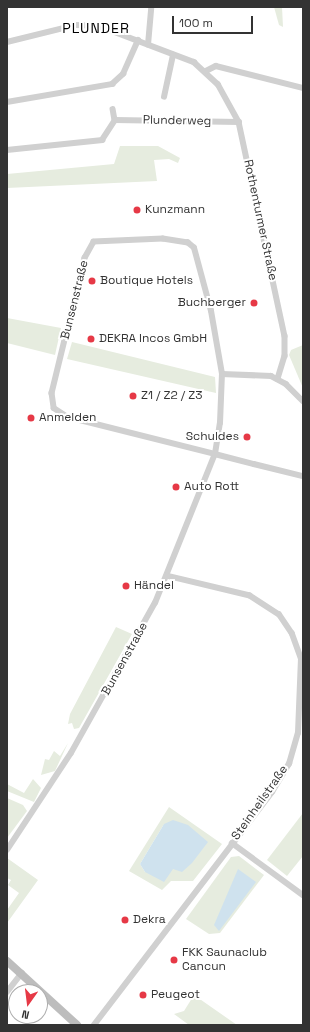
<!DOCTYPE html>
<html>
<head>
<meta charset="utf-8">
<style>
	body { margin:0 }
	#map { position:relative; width:310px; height:1032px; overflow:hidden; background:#fff; font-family:"Space Grotesk",sans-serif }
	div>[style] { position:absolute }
	.green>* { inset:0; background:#e6ecdf }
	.water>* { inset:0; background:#cfe2ee }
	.street>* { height:5.5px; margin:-2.75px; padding:0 2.75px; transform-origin:2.75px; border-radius:2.75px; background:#d0d0d0 }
	.secondary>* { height:8px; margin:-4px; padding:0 4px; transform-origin:4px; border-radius:4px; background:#bdbdbd }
	.dots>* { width:11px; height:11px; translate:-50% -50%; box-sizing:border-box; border:2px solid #fff; border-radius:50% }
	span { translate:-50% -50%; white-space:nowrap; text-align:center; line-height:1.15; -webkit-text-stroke:4px #fff; paint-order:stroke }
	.street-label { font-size:12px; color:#333 }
	.poi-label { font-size:12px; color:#333 }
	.left { translate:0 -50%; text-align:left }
	.right { translate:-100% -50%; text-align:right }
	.quarter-label { font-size:14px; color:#000; letter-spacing:1px }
	.frame { position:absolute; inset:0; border:8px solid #333; pointer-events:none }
	.north { position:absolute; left:8px; top:984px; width:40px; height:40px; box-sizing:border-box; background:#fff; border:1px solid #adadad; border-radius:50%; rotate:194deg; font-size:11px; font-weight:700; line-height:16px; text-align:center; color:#333 }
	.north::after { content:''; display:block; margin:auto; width:14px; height:18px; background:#e63946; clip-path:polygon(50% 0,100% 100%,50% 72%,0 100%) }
	.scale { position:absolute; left:172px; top:16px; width:81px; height:18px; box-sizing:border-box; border:2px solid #333; border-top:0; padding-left:5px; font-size:12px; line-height:14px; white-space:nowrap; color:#333; -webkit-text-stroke:3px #fff; paint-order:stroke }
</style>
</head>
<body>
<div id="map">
	<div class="green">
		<i style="clip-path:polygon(274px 7px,282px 7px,283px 27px,279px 25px)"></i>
		<i style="clip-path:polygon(120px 146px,158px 146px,180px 158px,178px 163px,169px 159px,154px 160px,157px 181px,7px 188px,7px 174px,114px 164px)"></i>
		<i style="clip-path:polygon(7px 318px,61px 328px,55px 355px,7px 343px)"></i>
		<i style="clip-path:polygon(72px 342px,215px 377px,216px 393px,67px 359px)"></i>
		<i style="clip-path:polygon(303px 345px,303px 388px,289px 355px,291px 350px)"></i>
		<i style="clip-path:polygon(116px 627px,132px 634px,79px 728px,74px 729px,72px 723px,68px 724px,70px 714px)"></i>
		<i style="clip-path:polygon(68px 743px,55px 771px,41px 775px,45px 759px,49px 760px,54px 751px,60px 756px)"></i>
		<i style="clip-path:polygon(33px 779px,41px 788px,34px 802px,7px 791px,7px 784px,24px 793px)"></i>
		<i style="clip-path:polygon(7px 798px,23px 805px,27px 811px,7px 838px)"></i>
		<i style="clip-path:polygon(evenodd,169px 807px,222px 844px,193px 881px,171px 881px,162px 890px,129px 871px,169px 807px,164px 824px,145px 872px,140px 864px,164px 824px)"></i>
		<i style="clip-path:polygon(303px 813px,303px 856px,287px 876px,267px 860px)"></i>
		<i style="clip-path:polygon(239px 856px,264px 875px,220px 933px,209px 934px,186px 919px,231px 857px)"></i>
		<i style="clip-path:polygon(7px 858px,38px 880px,7px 923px,7px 910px,19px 893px,8px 885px,11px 880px,7px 878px)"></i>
		<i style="clip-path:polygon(194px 995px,237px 1025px,189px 1025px,174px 1014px,184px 1011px)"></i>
	</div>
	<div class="water">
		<i style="clip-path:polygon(173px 820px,188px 825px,208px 842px,192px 863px,182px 872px,173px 869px,164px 882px,145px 872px,140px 864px,164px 824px)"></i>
		<i style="clip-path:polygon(238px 869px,256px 882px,219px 931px,214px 925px)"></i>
	</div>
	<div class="street">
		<i style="left:7px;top:42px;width:71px;rotate:-13.8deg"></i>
		<i style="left:76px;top:25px;width:23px;rotate:2deg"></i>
		<i style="left:99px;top:26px;width:102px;rotate:20.8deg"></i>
		<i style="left:194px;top:62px;width:33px;rotate:43deg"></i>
		<i style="left:218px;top:84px;width:43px;rotate:61.1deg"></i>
		<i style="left:239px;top:122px;width:219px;rotate:77.9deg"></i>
		<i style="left:285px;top:336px;width:20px;rotate:90deg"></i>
		<i style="left:285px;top:356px;width:24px;rotate:107deg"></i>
		<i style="left:148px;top:45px;width:38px;rotate:-85deg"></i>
		<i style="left:206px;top:71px;width:11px;rotate:-27deg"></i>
		<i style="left:216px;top:66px;width:90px;rotate:14.2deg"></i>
		<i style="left:164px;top:97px;width:43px;rotate:-77.9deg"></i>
		<i style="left:7px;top:102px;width:107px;rotate:-9.7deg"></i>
		<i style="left:112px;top:84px;width:15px;rotate:-42deg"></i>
		<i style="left:123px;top:74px;width:37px;rotate:-66deg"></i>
		<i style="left:113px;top:109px;width:11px;rotate:80deg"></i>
		<i style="left:7px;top:150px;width:96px;rotate:-6deg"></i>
		<i style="left:102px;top:140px;width:24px;rotate:-57deg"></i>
		<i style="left:115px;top:120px;width:124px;rotate:0.9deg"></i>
		<i style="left:222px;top:374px;width:49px;rotate:2.3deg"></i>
		<i style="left:271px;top:376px;width:17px;rotate:28deg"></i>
		<i style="left:286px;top:384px;width:24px;rotate:45deg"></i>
		<i style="left:232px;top:843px;width:88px;rotate:36.2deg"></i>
		<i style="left:7px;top:850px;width:116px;rotate:-56.6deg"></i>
		<i style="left:71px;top:753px;width:172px;rotate:-60.8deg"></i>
		<i style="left:155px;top:603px;width:161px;rotate:-68.1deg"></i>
		<i style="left:215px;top:454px;width:31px;rotate:-81deg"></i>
		<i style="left:220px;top:423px;width:49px;rotate:-87.7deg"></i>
		<i style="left:222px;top:374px;width:64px;rotate:-99.9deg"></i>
		<i style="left:211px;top:311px;width:65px;rotate:-105.1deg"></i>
		<i style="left:194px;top:248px;width:8px;rotate:-140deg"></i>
		<i style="left:188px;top:243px;width:25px;rotate:-171deg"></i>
		<i style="left:163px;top:239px;width:69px;rotate:177.5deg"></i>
		<i style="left:94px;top:242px;width:18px;rotate:119deg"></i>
		<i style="left:85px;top:258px;width:139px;rotate:103.7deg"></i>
		<i style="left:52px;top:393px;width:15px;rotate:82deg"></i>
		<i style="left:54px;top:408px;width:17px;rotate:33deg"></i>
		<i style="left:68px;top:417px;width:152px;rotate:14.1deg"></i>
		<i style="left:215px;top:454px;width:40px;rotate:14.4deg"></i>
		<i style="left:254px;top:464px;width:50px;rotate:13.8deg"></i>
		<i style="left:7px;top:992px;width:24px;rotate:-52deg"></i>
		<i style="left:94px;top:1025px;width:293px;rotate:-52.6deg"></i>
		<i style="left:272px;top:792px;width:33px;rotate:-59deg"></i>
		<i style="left:289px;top:764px;width:32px;rotate:-74deg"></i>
		<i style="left:298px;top:733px;width:74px;rotate:-87.7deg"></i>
		<i style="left:301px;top:659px;width:27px;rotate:-110deg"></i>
		<i style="left:292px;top:634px;width:23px;rotate:-124deg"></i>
		<i style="left:279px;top:615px;width:35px;rotate:-147deg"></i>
		<i style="left:250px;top:596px;width:85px;rotate:-166.5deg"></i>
	</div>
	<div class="secondary">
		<i style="left:7px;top:961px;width:95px;rotate:42.4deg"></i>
	</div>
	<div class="dots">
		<i style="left:137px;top:210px;background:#e63946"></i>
		<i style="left:92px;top:281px;background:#e63946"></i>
		<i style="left:254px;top:303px;background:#e63946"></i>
		<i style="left:91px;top:339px;background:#e63946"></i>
		<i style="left:133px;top:396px;background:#e63946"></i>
		<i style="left:31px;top:418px;background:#e63946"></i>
		<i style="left:247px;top:437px;background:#e63946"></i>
		<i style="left:176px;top:487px;background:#e63946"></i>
		<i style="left:126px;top:586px;background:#e63946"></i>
		<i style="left:125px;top:920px;background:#e63946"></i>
		<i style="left:174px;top:960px;background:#e63946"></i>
		<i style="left:143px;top:995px;background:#e63946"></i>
	</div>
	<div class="street-label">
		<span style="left:177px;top:121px;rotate:1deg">Plunderweg</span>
		<span style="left:260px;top:220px;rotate:78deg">Rothenturmer Straße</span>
		<span style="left:75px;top:300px;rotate:-76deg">Bunsenstraße</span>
		<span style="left:125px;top:659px;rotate:-61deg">Bunsenstraße</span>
		<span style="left:260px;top:803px;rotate:-55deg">Steinheilstraße</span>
	</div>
	<div class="poi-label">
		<span class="left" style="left:145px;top:210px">Kunzmann</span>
		<span class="left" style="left:100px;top:281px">Boutique Hotels</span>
		<span class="right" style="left:246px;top:303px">Buchberger</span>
		<span class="left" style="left:99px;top:339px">DEKRA Incos GmbH</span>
		<span class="left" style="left:141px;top:396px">Z1 / Z2 / Z3</span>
		<span class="left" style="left:39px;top:418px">Anmelden</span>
		<span class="right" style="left:239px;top:437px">Schuldes</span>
		<span class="left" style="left:184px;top:487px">Auto Rott</span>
		<span class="left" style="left:134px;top:586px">Händel</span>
		<span class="left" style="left:133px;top:920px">Dekra</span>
		<span class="left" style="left:182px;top:960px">FKK Saunaclub<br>Cancun</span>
		<span class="left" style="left:151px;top:995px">Peugeot</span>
	</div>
	<div class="quarter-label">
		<span style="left:96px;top:28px">PLUNDER</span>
	</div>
	<div class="frame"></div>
	<div class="north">N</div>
	<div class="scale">100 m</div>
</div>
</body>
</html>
